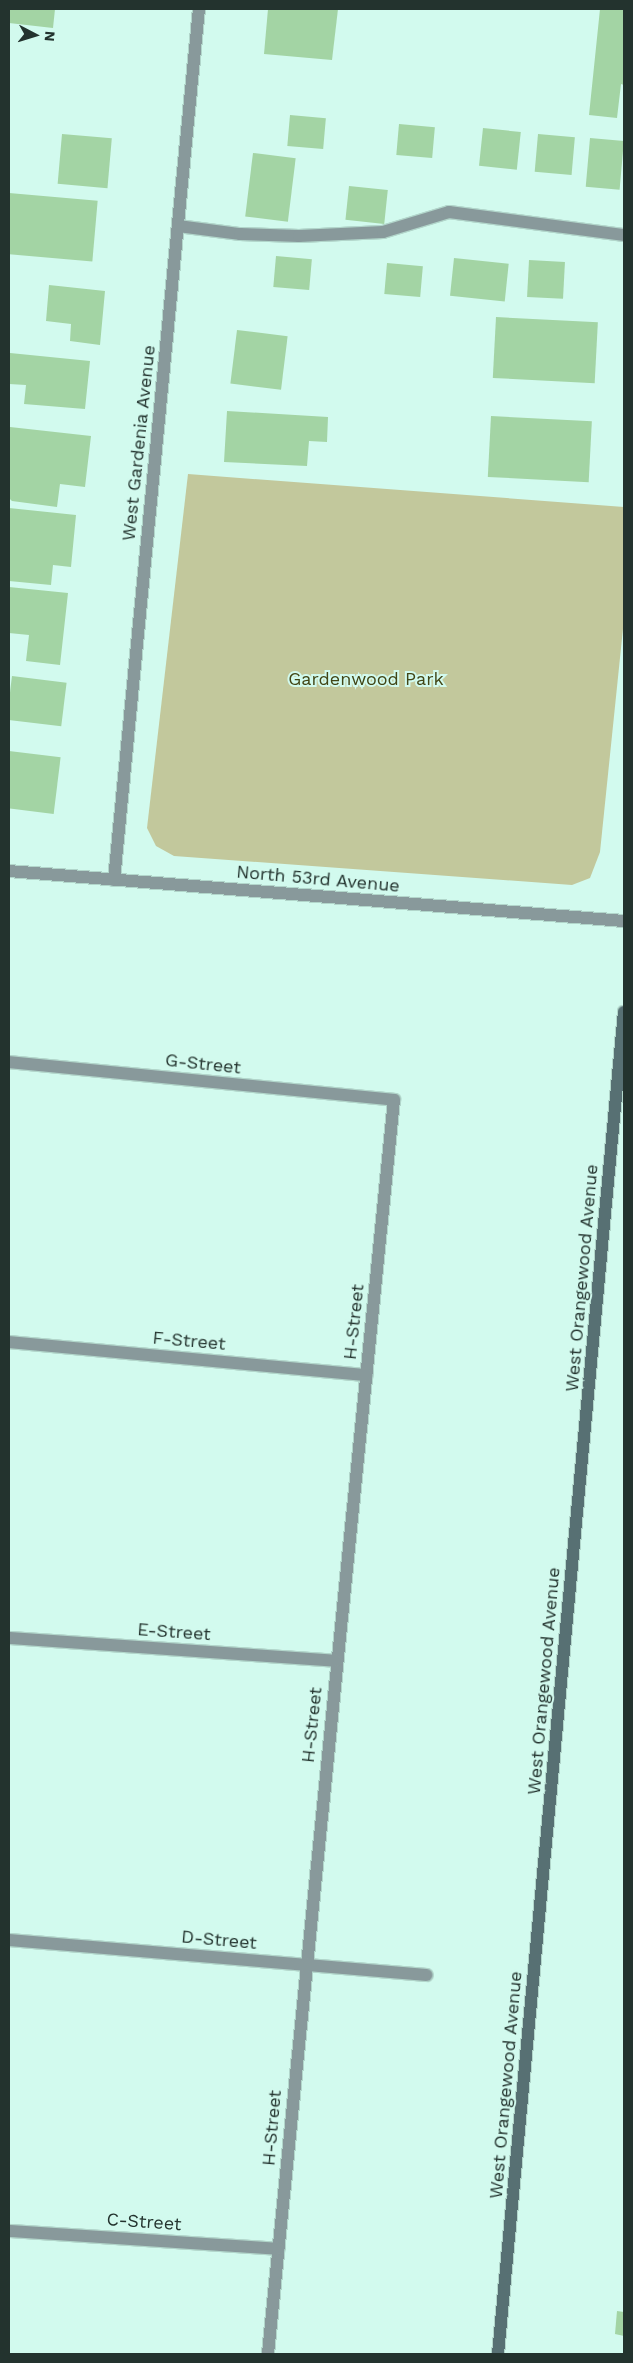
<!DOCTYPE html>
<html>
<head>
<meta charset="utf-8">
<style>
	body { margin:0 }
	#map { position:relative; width:633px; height:2363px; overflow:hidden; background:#d2faee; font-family:"Work Sans",sans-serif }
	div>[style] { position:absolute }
	.green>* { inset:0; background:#c2c89c }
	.building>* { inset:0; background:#a3d4a4; transform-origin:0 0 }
	.roads { filter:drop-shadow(1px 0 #b2d6cb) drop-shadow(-1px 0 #b2d6cb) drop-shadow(0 1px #b2d6cb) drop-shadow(0 -1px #b2d6cb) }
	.lane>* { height:12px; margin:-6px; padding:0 6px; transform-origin:6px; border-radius:6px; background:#88999b }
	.street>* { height:12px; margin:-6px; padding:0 6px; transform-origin:6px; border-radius:6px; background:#88999b }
	.secondary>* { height:12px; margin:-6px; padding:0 6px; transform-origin:6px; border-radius:6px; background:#577073 }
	span { translate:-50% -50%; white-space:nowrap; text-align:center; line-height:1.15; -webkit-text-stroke:4px #d2faee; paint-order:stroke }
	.street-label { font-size:18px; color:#23332e }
	.park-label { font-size:18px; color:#414515 }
	.frame { position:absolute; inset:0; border:10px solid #23332e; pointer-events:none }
	.north { position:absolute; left:10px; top:10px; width:50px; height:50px; -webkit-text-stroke:4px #d2faee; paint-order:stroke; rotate:95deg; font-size:14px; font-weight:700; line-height:20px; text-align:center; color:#23332e }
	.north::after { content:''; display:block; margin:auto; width:18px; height:22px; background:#23332e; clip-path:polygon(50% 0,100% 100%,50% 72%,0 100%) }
</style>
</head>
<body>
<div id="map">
	<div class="green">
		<i style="clip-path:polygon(188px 474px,624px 507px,624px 619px,600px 852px,590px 878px,572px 885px,174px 856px,156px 846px,147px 828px)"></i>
	</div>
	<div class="building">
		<i style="clip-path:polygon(9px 9px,55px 9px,53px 28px,9px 23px)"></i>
		<i style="clip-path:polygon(268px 9px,338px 9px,332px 60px,264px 54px)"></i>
		<i style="clip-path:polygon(600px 9px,624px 9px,624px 85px,621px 84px,617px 118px,589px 115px)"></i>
		<i style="left:290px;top:115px;width:36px;height:31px;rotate:5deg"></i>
		<i style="left:399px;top:124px;width:36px;height:31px;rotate:5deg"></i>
		<i style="left:483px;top:128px;width:38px;height:38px;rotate:6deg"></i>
		<i style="left:62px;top:134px;width:50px;height:50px;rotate:5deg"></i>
		<i style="left:538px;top:134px;width:37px;height:38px;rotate:5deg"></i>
		<i style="left:590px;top:138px;width:34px;height:49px;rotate:5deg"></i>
		<i style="left:253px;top:153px;width:43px;height:64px;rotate:7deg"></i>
		<i style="left:349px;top:186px;width:39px;height:34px;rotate:6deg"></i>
		<i style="left:9px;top:193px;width:89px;height:61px;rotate:5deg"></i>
		<i style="left:276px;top:256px;width:36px;height:31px;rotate:5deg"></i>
		<i style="left:454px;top:258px;width:55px;height:38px;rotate:6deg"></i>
		<i style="left:529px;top:260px;width:36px;height:37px;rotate:3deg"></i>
		<i style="left:387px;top:263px;width:36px;height:31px;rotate:5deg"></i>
		<i style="clip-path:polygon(49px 285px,105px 291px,100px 345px,70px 341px,71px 324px,46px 321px)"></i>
		<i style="left:496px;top:317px;width:102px;height:61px;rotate:3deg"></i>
		<i style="left:237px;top:330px;width:51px;height:54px;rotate:7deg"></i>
		<i style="clip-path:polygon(10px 353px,90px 361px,85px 409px,24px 404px,26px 385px,9px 384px)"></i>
		<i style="clip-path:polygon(227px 411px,328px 417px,327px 442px,309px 441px,307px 466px,224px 462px)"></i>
		<i style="left:491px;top:416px;width:101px;height:61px;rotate:3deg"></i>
		<i style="clip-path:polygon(10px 427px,91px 436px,85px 487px,60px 484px,57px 507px,12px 501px,9px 498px)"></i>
		<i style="clip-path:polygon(9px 508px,76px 515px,71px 567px,53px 565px,51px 585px,9px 581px)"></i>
		<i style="clip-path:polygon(9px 587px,68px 593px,60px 665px,26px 661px,29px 635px,9px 633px)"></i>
		<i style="left:12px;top:676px;width:55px;height:44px;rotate:7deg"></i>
		<i style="left:9px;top:751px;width:52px;height:57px;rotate:7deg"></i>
		<i style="clip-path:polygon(617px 2311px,624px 2312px,624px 2336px,615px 2334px)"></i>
	</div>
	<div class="roads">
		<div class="lane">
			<i style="left:178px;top:226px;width:63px;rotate:7.4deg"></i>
			<i style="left:240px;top:234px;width:59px;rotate:1.9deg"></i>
			<i style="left:299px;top:236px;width:84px;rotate:-2.7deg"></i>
			<i style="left:383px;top:232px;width:69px;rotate:-16.9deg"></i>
			<i style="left:449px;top:212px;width:177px;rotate:7.5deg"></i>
			<i style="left:9px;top:1062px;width:387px;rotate:5.6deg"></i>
			<i style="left:394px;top:1100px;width:1260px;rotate:95.74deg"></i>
			<i style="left:9px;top:1342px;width:359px;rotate:5.3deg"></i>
			<i style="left:9px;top:1638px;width:328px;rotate:4deg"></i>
			<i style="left:9px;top:1940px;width:419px;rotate:4.8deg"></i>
			<i style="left:9px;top:2231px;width:270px;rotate:3.8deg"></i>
		</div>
		<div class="street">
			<i style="left:9px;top:871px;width:617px;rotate:4.65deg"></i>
			<i style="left:114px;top:880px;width:875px;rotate:-84.43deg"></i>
		</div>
		<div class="secondary">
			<i style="left:498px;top:2354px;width:1348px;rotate:-84.64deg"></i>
		</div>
	</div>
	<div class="street-label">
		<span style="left:139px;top:443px;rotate:-84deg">West Gardenia Avenue</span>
		<span style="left:318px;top:879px;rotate:5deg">North 53rd Avenue</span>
		<span style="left:203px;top:1064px;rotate:6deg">G-Street</span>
		<span style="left:582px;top:1278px;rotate:-85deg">West Orangewood Avenue</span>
		<span style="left:354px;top:1322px;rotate:-84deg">H-Street</span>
		<span style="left:189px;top:1341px;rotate:5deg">F-Street</span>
		<span style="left:174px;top:1632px;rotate:4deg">E-Street</span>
		<span style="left:544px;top:1681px;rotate:-85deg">West Orangewood Avenue</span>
		<span style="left:312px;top:1725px;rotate:-84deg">H-Street</span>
		<span style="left:219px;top:1940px;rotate:5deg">D-Street</span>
		<span style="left:506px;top:2085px;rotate:-85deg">West Orangewood Avenue</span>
		<span style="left:272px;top:2128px;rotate:-85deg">H-Street</span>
		<span style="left:144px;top:2222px;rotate:4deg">C-Street</span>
	</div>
	<div class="park-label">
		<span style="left:366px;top:679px">Gardenwood Park</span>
	</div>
	<div class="frame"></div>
	<div class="north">N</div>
</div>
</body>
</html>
